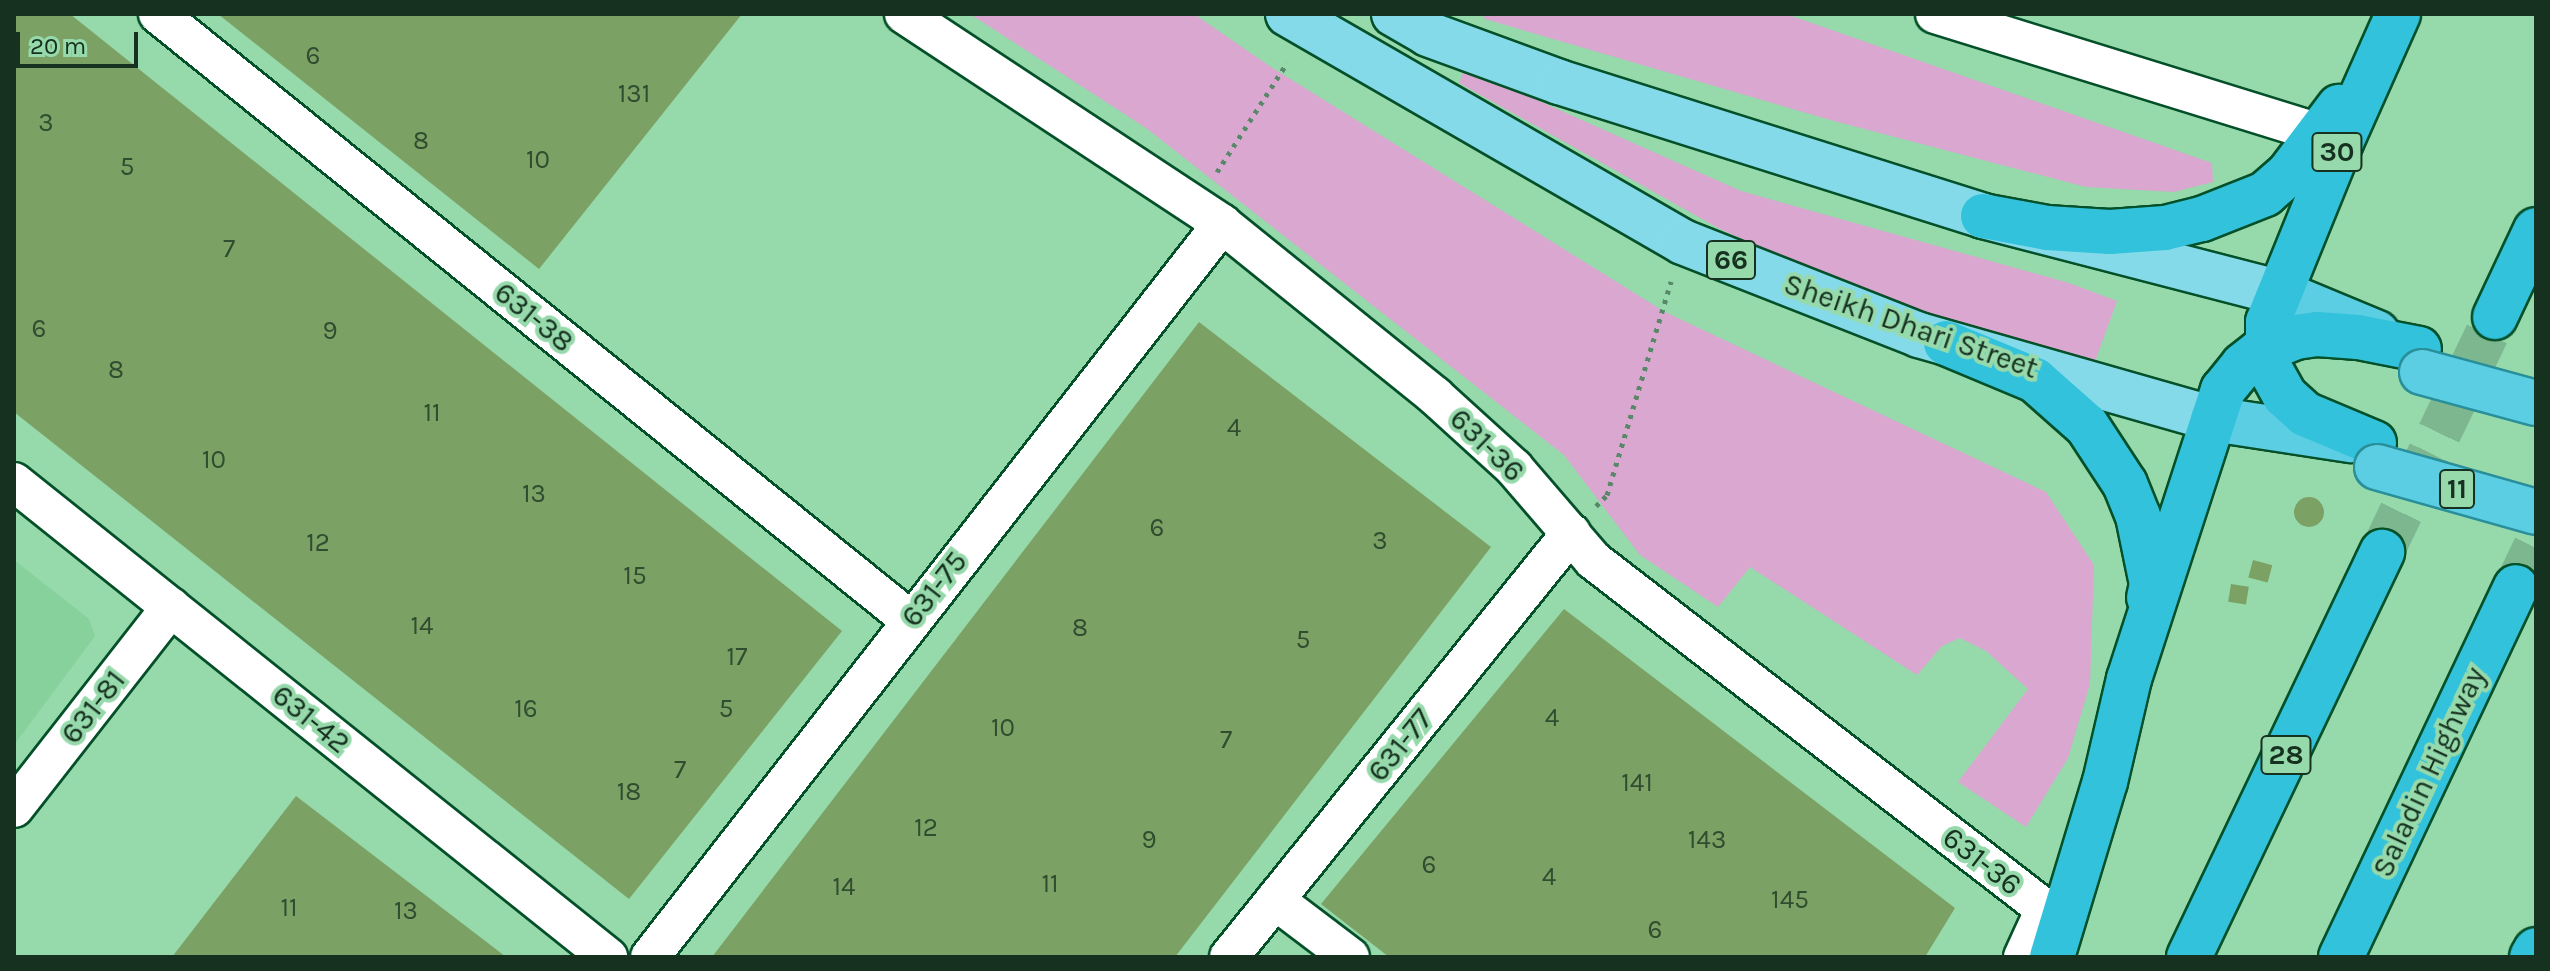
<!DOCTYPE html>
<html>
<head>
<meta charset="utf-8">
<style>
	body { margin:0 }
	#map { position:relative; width:2550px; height:971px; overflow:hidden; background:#96d9ab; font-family:Karla,sans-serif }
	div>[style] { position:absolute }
	.built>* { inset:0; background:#87d19d }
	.green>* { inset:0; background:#d9a7cf }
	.building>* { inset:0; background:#7ca164; transform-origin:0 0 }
	.round { border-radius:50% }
	.motorway-tunnel>* { height:44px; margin-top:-22px; transform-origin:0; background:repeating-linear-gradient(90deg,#7cb78f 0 44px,transparent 0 66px) }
	.path>* { height:5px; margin-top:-2.5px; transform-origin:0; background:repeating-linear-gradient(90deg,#588868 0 4px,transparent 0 10px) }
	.roads { filter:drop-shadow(2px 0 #045029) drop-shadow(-2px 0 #045029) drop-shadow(0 2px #045029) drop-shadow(0 -2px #045029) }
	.minor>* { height:38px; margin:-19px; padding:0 19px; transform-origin:19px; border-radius:19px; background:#fff }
	.primary>* { height:44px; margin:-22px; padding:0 22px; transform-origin:22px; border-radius:22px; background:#85daea }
	.trunk>* { height:44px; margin:-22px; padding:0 22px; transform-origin:22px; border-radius:22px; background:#5ccee3 }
	.motorway>* { height:44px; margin:-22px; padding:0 22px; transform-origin:22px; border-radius:22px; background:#33c2dc }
	.bridges { filter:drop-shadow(2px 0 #298f9a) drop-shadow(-2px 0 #298f9a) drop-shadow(0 2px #298f9a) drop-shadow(0 -2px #298f9a) }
	.trunk-bridge>* { height:44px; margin:-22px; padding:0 22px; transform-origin:22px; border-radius:22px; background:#5ccee3 }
	span { translate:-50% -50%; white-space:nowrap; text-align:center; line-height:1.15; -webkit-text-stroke:8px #96d9ab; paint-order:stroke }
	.number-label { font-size:26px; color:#304d30 }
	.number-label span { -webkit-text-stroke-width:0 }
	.shield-label span { padding:2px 6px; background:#96d9ab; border:2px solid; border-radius:6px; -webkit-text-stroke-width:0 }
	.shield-label { font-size:28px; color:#16311f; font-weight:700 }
	.street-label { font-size:30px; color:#16311f }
	.frame { position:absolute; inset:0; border:16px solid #16311f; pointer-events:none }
	.scale { position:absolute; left:16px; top:32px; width:122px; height:36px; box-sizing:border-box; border:4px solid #16311f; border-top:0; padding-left:10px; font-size:24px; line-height:28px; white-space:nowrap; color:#16311f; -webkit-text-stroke:6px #96d9ab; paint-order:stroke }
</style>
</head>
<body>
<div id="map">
	<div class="built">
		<i style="clip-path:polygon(14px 560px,89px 619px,95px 636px,14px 745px)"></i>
	</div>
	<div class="green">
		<i style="clip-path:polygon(970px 14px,1194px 14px,1271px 67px,1665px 312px,2046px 492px,2094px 565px,2090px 684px,2068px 758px,2026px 827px,1958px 782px,2028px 689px,1986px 651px,1960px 638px,1942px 646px,1917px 675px,1750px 567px,1718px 607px,1640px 555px,1564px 455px,1146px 128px)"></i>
		<i style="clip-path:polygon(1483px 14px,1786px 14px,2212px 163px,2213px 182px,2174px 192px,2086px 187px,1834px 121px,1485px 19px)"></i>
		<i style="clip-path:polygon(1465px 68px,1741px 191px,2069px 283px,2117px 301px,2093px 367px,1929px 318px,1826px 278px,1720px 229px,1459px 83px)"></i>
	</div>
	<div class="building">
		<i style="clip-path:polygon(14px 14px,70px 14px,842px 631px,629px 899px,14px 412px)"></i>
		<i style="clip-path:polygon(218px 14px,742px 14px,539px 269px)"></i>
		<i style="clip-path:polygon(1199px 322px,1491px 547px,1175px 957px,712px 957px)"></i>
		<i class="round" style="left:2294px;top:497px;width:30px;height:30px"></i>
		<i style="left:2253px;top:560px;width:20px;height:18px;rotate:15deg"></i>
		<i style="left:2231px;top:584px;width:18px;height:18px;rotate:9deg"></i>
		<i style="clip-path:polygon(1564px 609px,1955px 908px,1925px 957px,1389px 957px,1321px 904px)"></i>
		<i style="clip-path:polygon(296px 796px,497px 950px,506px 957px,172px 957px)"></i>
	</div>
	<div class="motorway-tunnel">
		<i style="left:2382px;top:552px;width:261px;rotate:-64.3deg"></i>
		<i style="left:2516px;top:587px;width:47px;rotate:-64.5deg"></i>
	</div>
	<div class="path">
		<i style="left:1217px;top:172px;width:130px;rotate:-57.3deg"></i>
		<i style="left:1596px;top:506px;width:16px;rotate:-45deg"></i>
		<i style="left:1607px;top:495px;width:223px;rotate:-73.3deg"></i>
	</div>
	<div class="roads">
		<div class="minor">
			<i style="left:158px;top:14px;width:966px;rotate:38.86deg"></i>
			<i style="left:904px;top:14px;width:381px;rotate:33.4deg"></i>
			<i style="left:1222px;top:224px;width:274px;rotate:38.9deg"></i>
			<i style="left:1435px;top:396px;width:107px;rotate:42.3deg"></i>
			<i style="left:1514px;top:468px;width:121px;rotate:49.3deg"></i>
			<i style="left:1593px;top:560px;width:571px;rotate:37.67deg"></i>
			<i style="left:2045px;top:909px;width:53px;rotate:114.6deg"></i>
			<i style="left:1935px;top:14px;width:426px;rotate:17.2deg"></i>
			<i style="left:14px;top:482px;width:761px;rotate:38.65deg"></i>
			<i style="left:14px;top:808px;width:255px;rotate:-52deg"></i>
			<i style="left:1275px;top:900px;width:94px;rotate:37.2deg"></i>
			<i style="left:650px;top:957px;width:930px;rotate:-52.03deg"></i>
			<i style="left:1229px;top:957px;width:545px;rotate:-51.11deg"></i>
		</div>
		<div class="primary">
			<i style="left:1288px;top:14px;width:456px;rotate:30deg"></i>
			<i style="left:1683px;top:242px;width:254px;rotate:21.5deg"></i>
			<i style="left:1919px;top:335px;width:306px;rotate:15.9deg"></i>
			<i style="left:1394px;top:14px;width:39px;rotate:30deg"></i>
			<i style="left:1428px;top:34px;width:140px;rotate:20.1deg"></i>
			<i style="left:1559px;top:82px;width:445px;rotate:17.5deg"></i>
			<i style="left:1983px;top:216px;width:308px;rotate:14.5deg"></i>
		</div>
		<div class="trunk">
			<i style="left:2281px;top:293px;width:104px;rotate:22.6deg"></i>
			<i style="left:2213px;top:419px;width:140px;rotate:8.7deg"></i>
		</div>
		<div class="motorway">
			<i style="left:1983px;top:216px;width:65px;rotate:10.6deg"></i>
			<i style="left:2047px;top:228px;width:63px;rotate:3.6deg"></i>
			<i style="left:2110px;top:232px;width:55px;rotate:-4.2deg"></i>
			<i style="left:2165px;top:228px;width:38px;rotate:-14deg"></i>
			<i style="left:2202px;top:219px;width:68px;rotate:-21.6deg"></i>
			<i style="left:2265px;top:194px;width:32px;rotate:-41deg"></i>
			<i style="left:2289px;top:173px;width:83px;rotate:-52.9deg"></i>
			<i style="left:2495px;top:317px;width:96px;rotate:-64.8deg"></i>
			<i style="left:1946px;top:343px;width:96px;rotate:22.6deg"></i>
			<i style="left:2035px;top:380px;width:69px;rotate:41.5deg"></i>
			<i style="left:2087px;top:426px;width:69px;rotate:56.8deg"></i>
			<i style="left:2125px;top:484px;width:35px;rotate:68deg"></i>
			<i style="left:2138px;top:516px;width:69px;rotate:78.4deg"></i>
			<i style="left:2152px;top:584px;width:14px;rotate:102deg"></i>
			<i style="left:2374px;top:443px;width:75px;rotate:-157.2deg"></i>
			<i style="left:2305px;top:414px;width:27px;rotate:-138deg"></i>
			<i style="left:2285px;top:396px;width:35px;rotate:-119deg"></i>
			<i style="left:2268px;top:365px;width:43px;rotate:-90deg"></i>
			<i style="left:2268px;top:322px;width:196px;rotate:-67.9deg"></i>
			<i style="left:2342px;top:140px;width:138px;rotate:-66deg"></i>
			<i style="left:2052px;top:957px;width:183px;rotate:-73.2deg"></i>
			<i style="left:2105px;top:782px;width:106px;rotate:-76.9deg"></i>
			<i style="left:2129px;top:679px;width:304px;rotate:-72deg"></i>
			<i style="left:2223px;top:390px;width:32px;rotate:-51deg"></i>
			<i style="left:2243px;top:365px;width:23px;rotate:-38deg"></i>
			<i style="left:2261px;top:351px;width:38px;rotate:-22deg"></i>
			<i style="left:2296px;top:337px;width:21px;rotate:-8deg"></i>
			<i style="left:2317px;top:334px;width:41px;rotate:4.2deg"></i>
			<i style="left:2358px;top:337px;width:62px;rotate:11.1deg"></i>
			<i style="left:2189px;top:957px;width:449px;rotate:-64.5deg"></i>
			<i style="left:2341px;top:957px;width:409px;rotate:-64.7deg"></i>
			<i style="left:2532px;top:957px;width:8px;rotate:-60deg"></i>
		</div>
	</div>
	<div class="bridges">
		<div class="trunk-bridge">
			<i style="left:2422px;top:372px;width:118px;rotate:15.2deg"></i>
			<i style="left:2377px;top:467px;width:165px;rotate:15.8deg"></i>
		</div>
	</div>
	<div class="number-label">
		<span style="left:313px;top:56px">6</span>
		<span style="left:634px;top:94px">131</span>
		<span style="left:46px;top:123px">3</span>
		<span style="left:421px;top:141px">8</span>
		<span style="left:538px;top:160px">10</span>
		<span style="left:127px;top:167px">5</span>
		<span style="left:229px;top:249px">7</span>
		<span style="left:39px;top:329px">6</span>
		<span style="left:330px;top:331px">9</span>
		<span style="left:116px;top:370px">8</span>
		<span style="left:432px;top:413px">11</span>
		<span style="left:1234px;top:428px">4</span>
		<span style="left:214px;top:460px">10</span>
		<span style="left:534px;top:494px">13</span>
		<span style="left:1157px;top:528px">6</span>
		<span style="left:1380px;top:541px">3</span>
		<span style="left:318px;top:543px">12</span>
		<span style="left:635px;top:576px">15</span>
		<span style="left:422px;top:626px">14</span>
		<span style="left:1080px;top:628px">8</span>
		<span style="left:1303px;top:640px">5</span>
		<span style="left:737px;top:657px">17</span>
		<span style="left:526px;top:709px">16</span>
		<span style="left:726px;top:709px">5</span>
		<span style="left:1552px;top:718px">4</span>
		<span style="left:1003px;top:728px">10</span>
		<span style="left:1226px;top:740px">7</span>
		<span style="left:680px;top:770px">7</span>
		<span style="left:1637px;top:783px">141</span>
		<span style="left:629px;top:792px">18</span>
		<span style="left:926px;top:828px">12</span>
		<span style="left:1149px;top:840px">9</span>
		<span style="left:1707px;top:840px">143</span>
		<span style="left:1429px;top:865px">6</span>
		<span style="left:1549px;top:877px">4</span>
		<span style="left:1050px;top:884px">11</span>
		<span style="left:844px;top:887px">14</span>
		<span style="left:1790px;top:900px">145</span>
		<span style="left:289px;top:908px">11</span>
		<span style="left:406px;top:911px">13</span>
		<span style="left:1655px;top:930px">6</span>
	</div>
	<div class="shield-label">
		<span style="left:2337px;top:152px">30</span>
		<span style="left:1731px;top:260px">66</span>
		<span style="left:2457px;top:489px">11</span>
		<span style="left:2286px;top:755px">28</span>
	</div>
	<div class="street-label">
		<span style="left:534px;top:317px;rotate:39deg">631-38</span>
		<span style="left:1911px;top:326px;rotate:19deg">Sheikh Dhari Street</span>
		<span style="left:1487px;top:445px;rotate:44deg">631-36</span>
		<span style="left:934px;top:589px;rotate:-52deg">631-75</span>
		<span style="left:93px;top:707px;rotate:-52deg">631-81</span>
		<span style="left:311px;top:719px;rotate:39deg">631-42</span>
		<span style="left:1400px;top:745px;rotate:-51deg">631-77</span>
		<span style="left:2429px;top:772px;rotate:-65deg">Saladin Highway</span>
		<span style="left:1982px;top:861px;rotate:38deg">631-36</span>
	</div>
	<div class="frame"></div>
	<div class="scale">20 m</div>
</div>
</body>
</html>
